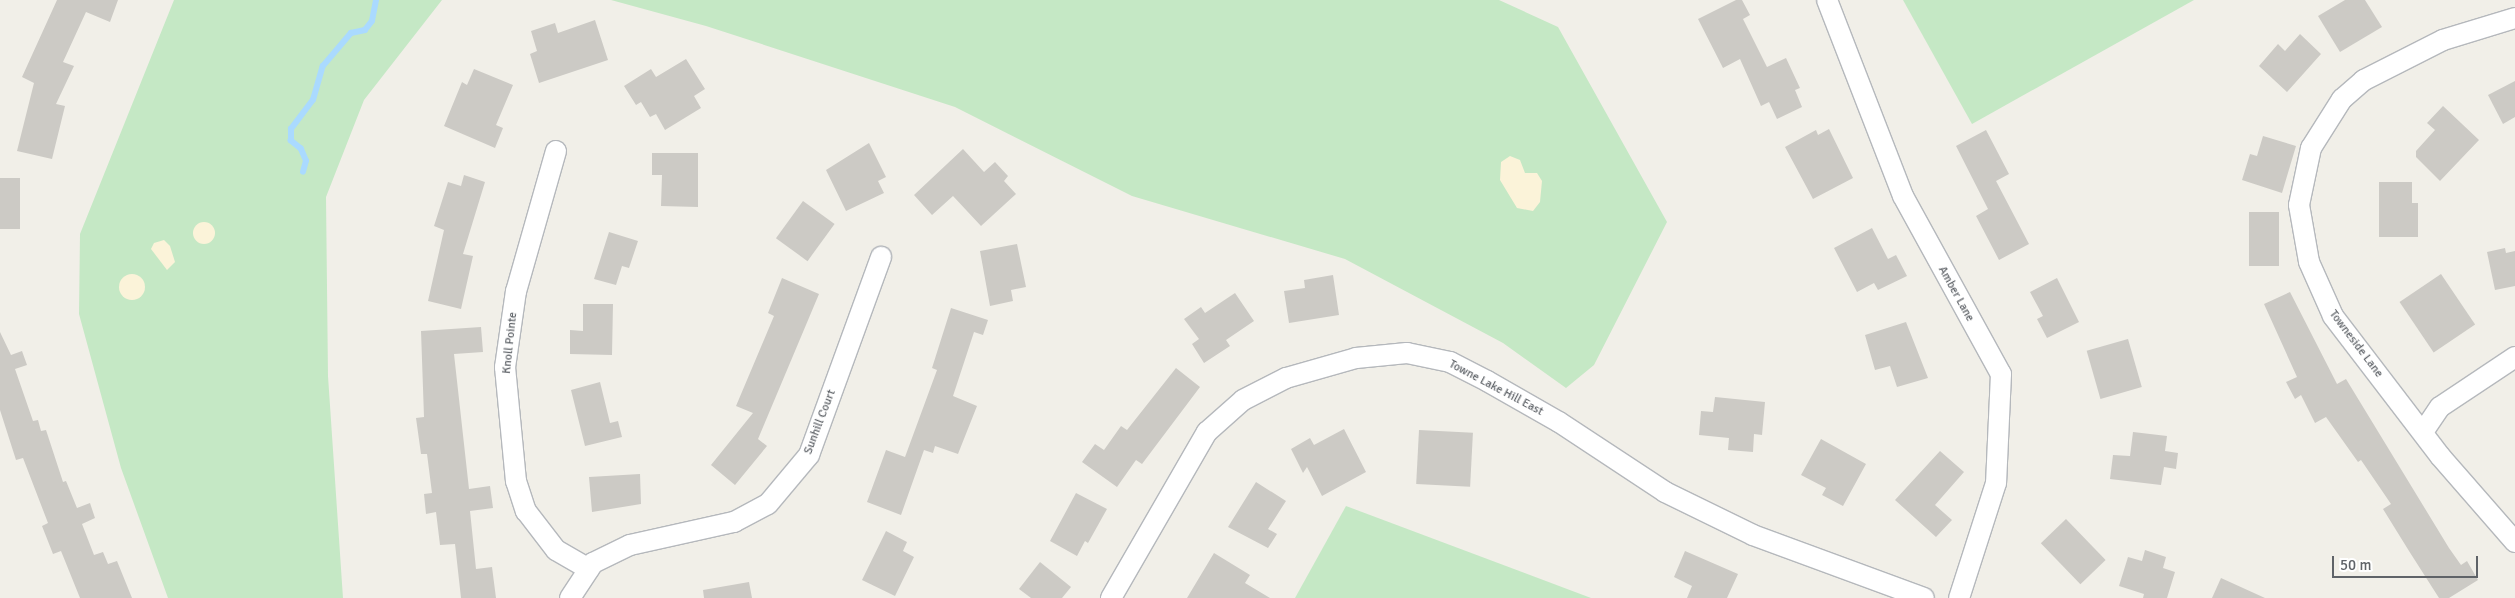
<!DOCTYPE html>
<html>
<head>
<meta charset="utf-8">
<style>
	body { margin:0 }
	#map { position:relative; width:2515px; height:598px; overflow:hidden; background:#f1efe8; font-family:Signika,sans-serif }
	div>[style] { position:absolute }
	.green>* { inset:0; background:#c5e8c5 }
	.sand>* { inset:0; background:#fbf3d9 }
	.round { border-radius:50% }
	.stream>* { height:5.5px; margin:-2.75px; padding:0 2.75px; transform-origin:2.75px; border-radius:2.75px; background:#aadaff }
	.building>* { inset:0; background:#cccac5; transform-origin:0 0 }
	.roads { filter:drop-shadow(1px 0 #b5b8bc) drop-shadow(-1px 0 #b5b8bc) drop-shadow(0 1px #b5b8bc) drop-shadow(0 -1px #b5b8bc) }
	.street>* { height:20px; margin:-10px; padding:0 10px; transform-origin:10px; border-radius:10px; background:#fff }
	span { translate:-50% -50%; white-space:nowrap; text-align:center; line-height:1.15; -webkit-text-stroke:4px #fff; paint-order:stroke }
	.street-label { font-size:12px; color:#5f6368 }
	.scale { position:absolute; left:2332px; top:556px; width:146px; height:22px; box-sizing:border-box; border:2px solid #5f6368; border-top:0; padding-left:6px; font-size:15px; line-height:18px; white-space:nowrap; color:#5f6368; -webkit-text-stroke:4px #fff; paint-order:stroke }
</style>
</head>
<body>
<div id="map">
	<div class="green">
		<i style="clip-path:polygon(174px 0,442px 0,364px 100px,326px 197px,328px 376px,343px 598px,168px 598px,121px 468px,79px 314px,80px 234px)"></i>
		<i style="clip-path:polygon(611px 0,1499px 0,1558px 27px,1667px 222px,1594px 365px,1566px 388px,1503px 343px,1345px 259px,1132px 196px,955px 107px,706px 26px)"></i>
		<i style="clip-path:polygon(1903px 0,2194px 0,1972px 124px)"></i>
		<i style="clip-path:polygon(1346px 506px,1591px 598px,1295px 598px)"></i>
	</div>
	<div class="sand">
		<i style="clip-path:polygon(1510px 156px,1520px 160px,1525px 173px,1537px 173px,1542px 181px,1540px 202px,1533px 211px,1517px 208px,1500px 180px,1501px 162px)"></i>
		<i class="round" style="left:193px;top:222px;width:22px;height:22px"></i>
		<i style="clip-path:polygon(164px 240px,170px 246px,175px 262px,167px 270px,151px 249px,154px 243px)"></i>
		<i class="round" style="left:119px;top:274px;width:26px;height:26px"></i>
	</div>
	<div class="stream">
		<i style="left:303px;top:172px;width:11px;rotate:-75deg"></i>
		<i style="left:306px;top:161px;width:13px;rotate:-113deg"></i>
		<i style="left:301px;top:149px;width:13px;rotate:-141deg"></i>
		<i style="left:291px;top:141px;width:12px;rotate:-90deg"></i>
		<i style="left:291px;top:129px;width:36px;rotate:-53deg"></i>
		<i style="left:313px;top:100px;width:35px;rotate:-74deg"></i>
		<i style="left:323px;top:66px;width:43px;rotate:-49.7deg"></i>
		<i style="left:351px;top:33px;width:14px;rotate:-12deg"></i>
		<i style="left:365px;top:30px;width:11px;rotate:-52deg"></i>
		<i style="left:372px;top:21px;width:21px;rotate:-79deg"></i>
	</div>
	<div class="building">
		<i style="clip-path:polygon(57px 0,118px 0,110px 22px,86px 12px,63px 62px,74px 66px,56px 104px,65px 106px,52px 159px,17px 151px,34px 83px,22px 77px)"></i>
		<i style="clip-path:polygon(1736px 0,1742px 0,1750px 15px,1743px 19px,1767px 67px,1786px 58px,1800px 88px,1795px 90px,1802px 107px,1777px 119px,1769px 102px,1761px 106px,1740px 59px,1723px 68px,1698px 19px)"></i>
		<i style="clip-path:polygon(2345px 0,2365px 0,2382px 27px,2340px 52px,2318px 16px)"></i>
		<i style="clip-path:polygon(595px 20px,608px 60px,539px 83px,530px 54px,537px 51px,531px 31px,555px 23px,558px 33px)"></i>
		<i style="clip-path:polygon(2300px 34px,2321px 54px,2287px 92px,2259px 66px,2278px 44px,2285px 51px)"></i>
		<i style="clip-path:polygon(686px 59px,705px 89px,694px 96px,701px 108px,665px 130px,656px 114px,650px 117px,641px 102px,636px 105px,624px 86px,651px 69px,656px 77px)"></i>
		<i style="clip-path:polygon(474px 69px,513px 85px,496px 125px,503px 128px,495px 148px,444px 126px,462px 82px,467px 85px)"></i>
		<i style="clip-path:polygon(2515px 81px,2515px 117px,2503px 124px,2488px 95px)"></i>
		<i style="clip-path:polygon(2443px 106px,2479px 140px,2440px 181px,2416px 157px,2416px 151px,2435px 130px,2427px 123px)"></i>
		<i style="clip-path:polygon(1829px 129px,1853px 178px,1813px 199px,1785px 147px,1816px 130px,1818px 135px)"></i>
		<i style="clip-path:polygon(1986px 130px,2009px 174px,1996px 181px,2029px 244px,1999px 260px,1976px 216px,1988px 209px,1956px 146px)"></i>
		<i style="clip-path:polygon(2263px 136px,2296px 146px,2282px 193px,2242px 180px,2250px 154px,2257px 156px)"></i>
		<i style="clip-path:polygon(869px 143px,886px 177px,878px 181px,884px 193px,846px 211px,826px 170px)"></i>
		<i style="clip-path:polygon(963px 149px,984px 172px,995px 162px,1008px 176px,1004px 181px,1016px 194px,981px 226px,953px 196px,932px 215px,914px 195px)"></i>
		<i style="clip-path:polygon(652px 153px,698px 153px,698px 207px,661px 206px,662px 175px,652px 175px)"></i>
		<i style="clip-path:polygon(464px 175px,485px 182px,463px 254px,473px 256px,461px 309px,428px 301px,444px 230px,434px 226px,448px 182px,461px 186px)"></i>
		<i style="left:0;top:178px;width:20px;height:51px"></i>
		<i style="clip-path:polygon(2379px 182px,2412px 182px,2412px 203px,2418px 203px,2418px 237px,2379px 237px)"></i>
		<i style="left:803px;top:201px;width:39px;height:46px;rotate:36deg"></i>
		<i style="left:2249px;top:212px;width:30px;height:54px"></i>
		<i style="clip-path:polygon(1872px 228px,1888px 259px,1896px 255px,1907px 276px,1878px 290px,1874px 283px,1857px 292px,1834px 248px)"></i>
		<i style="clip-path:polygon(609px 232px,638px 241px,629px 268px,622px 266px,616px 285px,594px 279px)"></i>
		<i style="clip-path:polygon(1017px 244px,1026px 287px,1011px 290px,1013px 301px,990px 306px,980px 251px)"></i>
		<i style="clip-path:polygon(2505px 248px,2506px 253px,2515px 251px,2515px 286px,2495px 290px,2487px 252px)"></i>
		<i style="left:2441px;top:274px;width:61px;height:50px;rotate:56deg"></i>
		<i style="clip-path:polygon(1333px 275px,1339px 315px,1289px 323px,1284px 291px,1305px 288px,1304px 280px)"></i>
		<i style="clip-path:polygon(782px 278px,819px 294px,758px 439px,767px 446px,735px 485px,711px 465px,753px 413px,736px 406px,774px 316px,768px 313px)"></i>
		<i style="clip-path:polygon(2057px 278px,2079px 322px,2047px 338px,2037px 319px,2043px 316px,2030px 292px)"></i>
		<i style="clip-path:polygon(2290px 292px,2337px 384px,2346px 379px,2449px 548px,2461px 565px,2467px 561px,2478px 580px,2449px 598px,2439px 598px,2409px 551px,2383px 509px,2391px 504px,2361px 460px,2358px 462px,2326px 417px,2315px 423px,2301px 395px,2295px 399px,2286px 382px,2297px 377px,2264px 304px)"></i>
		<i style="clip-path:polygon(1235px 293px,1254px 321px,1226px 340px,1230px 346px,1204px 363px,1192px 344px,1199px 339px,1184px 319px,1201px 307px,1205px 313px)"></i>
		<i style="clip-path:polygon(583px 304px,613px 304px,612px 355px,570px 354px,570px 330px,583px 331px)"></i>
		<i style="clip-path:polygon(951px 308px,988px 320px,983px 335px,974px 332px,953px 396px,977px 406px,958px 454px,935px 446px,933px 453px,924px 450px,901px 515px,867px 502px,886px 450px,905px 457px,937px 370px,932px 368px)"></i>
		<i style="clip-path:polygon(1906px 322px,1928px 378px,1897px 387px,1890px 366px,1875px 370px,1865px 335px)"></i>
		<i style="clip-path:polygon(481px 327px,483px 352px,454px 354px,469px 489px,490px 486px,493px 508px,470px 511px,476px 569px,492px 567px,496px 598px,461px 598px,455px 544px,440px 545px,436px 512px,426px 514px,424px 494px,432px 493px,427px 454px,421px 454px,416px 418px,424px 417px,421px 331px)"></i>
		<i style="clip-path:polygon(0 332px,11px 355px,22px 351px,27px 365px,15px 369px,33px 421px,38px 420px,41px 431px,46px 430px,63px 482px,66px 481px,77px 508px,90px 503px,95px 518px,82px 524px,94px 555px,103px 552px,108px 564px,117px 561px,132px 598px,80px 598px,61px 551px,53px 554px,42px 526px,48px 523px,23px 458px,16px 460px,0 410px)"></i>
		<i style="left:2128px;top:339px;width:50px;height:43px;rotate:74deg"></i>
		<i style="clip-path:polygon(1176px 368px,1200px 387px,1142px 464px,1136px 460px,1117px 487px,1082px 462px,1095px 444px,1104px 450px,1121px 426px,1127px 430px)"></i>
		<i style="clip-path:polygon(600px 382px,610px 423px,618px 421px,622px 437px,585px 446px,571px 390px)"></i>
		<i style="clip-path:polygon(1715px 397px,1765px 402px,1762px 435px,1754px 434px,1753px 452px,1728px 450px,1729px 438px,1699px 435px,1701px 411px,1713px 412px)"></i>
		<i style="clip-path:polygon(1344px 429px,1366px 472px,1322px 496px,1307px 467px,1303px 473px,1291px 449px,1310px 438px,1314px 445px)"></i>
		<i style="left:1419px;top:430px;width:54px;height:54px;rotate:3deg"></i>
		<i style="clip-path:polygon(2133px 432px,2167px 436px,2165px 451px,2178px 453px,2176px 469px,2164px 467px,2161px 485px,2110px 479px,2113px 455px,2130px 456px)"></i>
		<i style="clip-path:polygon(1821px 439px,1866px 464px,1843px 506px,1822px 495px,1826px 488px,1801px 475px)"></i>
		<i style="clip-path:polygon(1940px 451px,1964px 472px,1935px 505px,1952px 520px,1936px 537px,1895px 500px)"></i>
		<i style="clip-path:polygon(640px 474px,641px 504px,592px 512px,589px 477px)"></i>
		<i style="clip-path:polygon(1256px 482px,1286px 501px,1268px 529px,1277px 534px,1268px 548px,1228px 527px)"></i>
		<i style="clip-path:polygon(1076px 493px,1107px 509px,1088px 543px,1085px 541px,1077px 556px,1050px 541px)"></i>
		<i style="left:2066px;top:519px;width:57px;height:35px;rotate:46deg"></i>
		<i style="clip-path:polygon(886px 531px,907px 542px,903px 551px,914px 557px,895px 596px,862px 580px)"></i>
		<i style="clip-path:polygon(2145px 550px,2166px 557px,2163px 568px,2175px 572px,2167px 598px,2143px 598px,2144px 594px,2119px 586px,2128px 557px,2142px 561px)"></i>
		<i style="clip-path:polygon(1685px 551px,1738px 574px,1727px 598px,1687px 598px,1692px 586px,1674px 577px)"></i>
		<i style="clip-path:polygon(1214px 553px,1250px 575px,1245px 583px,1270px 598px,1187px 598px)"></i>
		<i style="clip-path:polygon(1040px 562px,1071px 587px,1062px 598px,1031px 598px,1019px 589px)"></i>
		<i style="clip-path:polygon(2221px 578px,2265px 598px,2212px 598px)"></i>
		<i style="clip-path:polygon(749px 582px,752px 598px,704px 598px,703px 590px)"></i>
	</div>
	<div class="roads">
		<div class="street">
			<i style="left:1827px;top:0;width:210px;rotate:68.8deg"></i>
			<i style="left:1903px;top:196px;width:203px;rotate:61.2deg"></i>
			<i style="left:2001px;top:374px;width:109px;rotate:92.6deg"></i>
			<i style="left:1996px;top:483px;width:121px;rotate:107.8deg"></i>
			<i style="left:2515px;top:18px;width:75px;rotate:163deg"></i>
			<i style="left:2443px;top:40px;width:89px;rotate:153.1deg"></i>
			<i style="left:2364px;top:80px;width:29px;rotate:139deg"></i>
			<i style="left:2342px;top:99px;width:58px;rotate:122.3deg"></i>
			<i style="left:2311px;top:148px;width:58px;rotate:101.9deg"></i>
			<i style="left:2299px;top:205px;width:58px;rotate:80deg"></i>
			<i style="left:2309px;top:262px;width:59px;rotate:66deg"></i>
			<i style="left:2333px;top:316px;width:176px;rotate:52.6deg"></i>
			<i style="left:2440px;top:456px;width:114px;rotate:48.9deg"></i>
			<i style="left:556px;top:151px;width:146px;rotate:105.9deg"></i>
			<i style="left:516px;top:291px;width:77px;rotate:98.2deg"></i>
			<i style="left:505px;top:367px;width:115px;rotate:84.5deg"></i>
			<i style="left:516px;top:481px;width:32px;rotate:72deg"></i>
			<i style="left:526px;top:511px;width:49px;rotate:52.4deg"></i>
			<i style="left:556px;top:550px;width:38px;rotate:30deg"></i>
			<i style="left:2423px;top:432px;width:30px;rotate:-56deg"></i>
			<i style="left:2440px;top:407px;width:90px;rotate:-33.7deg"></i>
			<i style="left:570px;top:598px;width:42px;rotate:-56.7deg"></i>
			<i style="left:593px;top:563px;width:41px;rotate:-25.9deg"></i>
			<i style="left:630px;top:545px;width:107px;rotate:-12.5deg"></i>
			<i style="left:734px;top:522px;width:38px;rotate:-28deg"></i>
			<i style="left:768px;top:504px;width:64px;rotate:-50.1deg"></i>
			<i style="left:809px;top:455px;width:211px;rotate:-70deg"></i>
			<i style="left:1111px;top:598px;width:192px;rotate:-60deg"></i>
			<i style="left:1207px;top:432px;width:48px;rotate:-41.6deg"></i>
			<i style="left:1243px;top:400px;width:48px;rotate:-27.1deg"></i>
			<i style="left:1286px;top:378px;width:73px;rotate:-15.9deg"></i>
			<i style="left:1356px;top:358px;width:51px;rotate:-5.6deg"></i>
			<i style="left:1407px;top:353px;width:44px;rotate:11.8deg"></i>
			<i style="left:1450px;top:362px;width:42px;rotate:27.2deg"></i>
			<i style="left:1487px;top:381px;width:83px;rotate:29.7deg"></i>
			<i style="left:1559px;top:422px;width:127px;rotate:33.4deg"></i>
			<i style="left:1665px;top:492px;width:98px;rotate:26deg"></i>
			<i style="left:1753px;top:535px;width:182px;rotate:20.2deg"></i>
		</div>
	</div>
	<div class="street-label">
		<span style="left:1956px;top:294px;rotate:61deg">Amber Lane</span>
		<span style="left:510px;top:343px;rotate:-84deg">Knoll Pointe</span>
		<span style="left:2356px;top:344px;rotate:53deg">Towneside Lane</span>
		<span style="left:1496px;top:388px;rotate:28deg">Towne Lake Hill East</span>
		<span style="left:820px;top:422px;rotate:-69deg">Sunhill Court</span>
	</div>
	<div class="scale">50 m</div>
</div>
</body>
</html>
